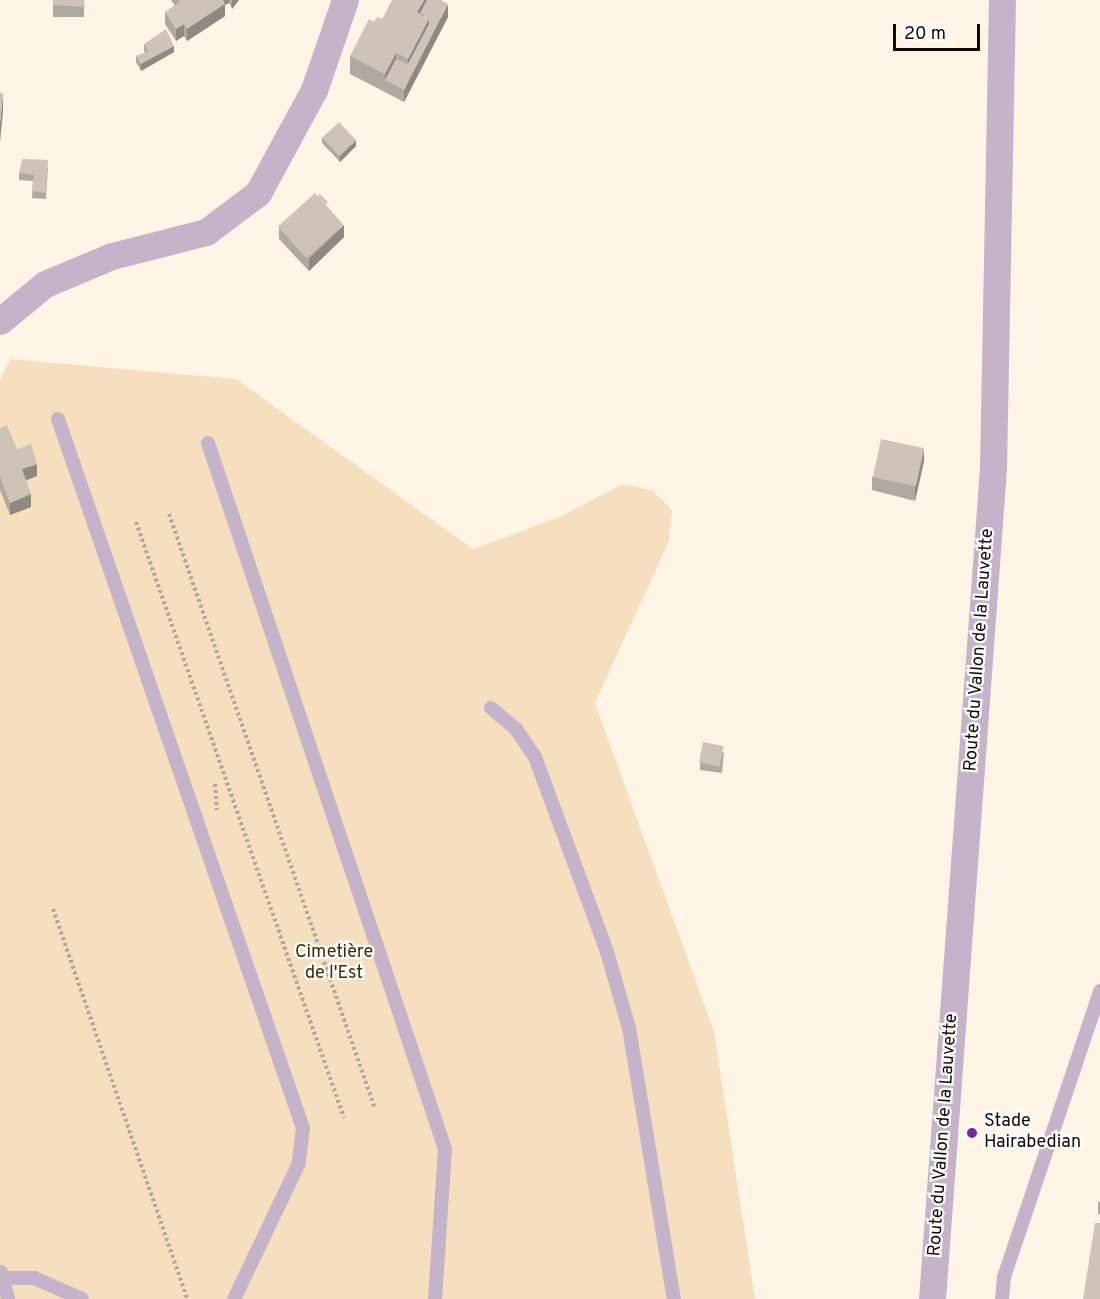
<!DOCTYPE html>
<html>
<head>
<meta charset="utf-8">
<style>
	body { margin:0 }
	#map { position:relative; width:1100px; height:1299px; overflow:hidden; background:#fef5e7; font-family:Overpass,sans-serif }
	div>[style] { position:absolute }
	.green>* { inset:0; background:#f5dfbe }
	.path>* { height:4px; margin-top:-2px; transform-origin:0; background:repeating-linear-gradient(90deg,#afa89d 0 3px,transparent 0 6px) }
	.service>* { height:14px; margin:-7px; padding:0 7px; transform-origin:7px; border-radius:7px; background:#c4b3c9 }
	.minor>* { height:27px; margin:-13.5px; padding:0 13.5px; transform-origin:13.5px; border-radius:13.5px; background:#c4b3c9 }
	.wall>* { inset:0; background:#b0a99d; transform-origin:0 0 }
	.shaded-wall>* { inset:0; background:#908980 }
	.building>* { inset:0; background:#cdc4b7; transform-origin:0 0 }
	.dots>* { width:16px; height:16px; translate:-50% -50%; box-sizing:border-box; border:3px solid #fff; border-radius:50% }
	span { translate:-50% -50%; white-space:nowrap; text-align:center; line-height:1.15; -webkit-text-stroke:4.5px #fff; paint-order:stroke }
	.street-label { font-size:18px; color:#0e0b07 }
	.park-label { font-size:18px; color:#3f2900 }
	.poi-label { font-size:18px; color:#0e0b07 }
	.left { translate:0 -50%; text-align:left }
	.scale { position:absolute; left:893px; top:24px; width:87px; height:27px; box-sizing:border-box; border:3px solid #0e0b07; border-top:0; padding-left:8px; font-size:18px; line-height:21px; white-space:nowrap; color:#0e0b07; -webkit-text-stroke:4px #fff; paint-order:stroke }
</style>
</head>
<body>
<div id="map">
	<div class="green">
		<i style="clip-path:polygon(10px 359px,236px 379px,473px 549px,557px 518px,623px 484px,651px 490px,672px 510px,669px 541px,595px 703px,714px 1031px,755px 1299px,0 1299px,0 379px)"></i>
	</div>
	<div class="path">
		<i style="left:169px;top:514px;width:630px;rotate:70.9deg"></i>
		<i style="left:136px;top:522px;width:631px;rotate:70.76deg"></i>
		<i style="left:215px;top:784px;width:26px;rotate:86deg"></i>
		<i style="left:53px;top:909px;width:412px;rotate:71deg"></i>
	</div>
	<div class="service">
		<i style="left:58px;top:419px;width:750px;rotate:70.94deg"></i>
		<i style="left:303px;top:1128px;width:35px;rotate:97deg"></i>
		<i style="left:299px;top:1163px;width:151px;rotate:115.5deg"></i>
		<i style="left:208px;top:443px;width:745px;rotate:71.44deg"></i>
		<i style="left:445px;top:1149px;width:150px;rotate:93.8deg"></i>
		<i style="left:491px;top:708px;width:33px;rotate:40deg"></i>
		<i style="left:516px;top:729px;width:34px;rotate:56deg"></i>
		<i style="left:535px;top:757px;width:208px;rotate:69.7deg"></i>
		<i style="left:607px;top:952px;width:79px;rotate:73.9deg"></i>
		<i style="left:629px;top:1028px;width:275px;rotate:80.6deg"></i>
		<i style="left:1px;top:1272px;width:28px;rotate:75deg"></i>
		<i style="left:3px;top:1278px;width:31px"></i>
		<i style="left:34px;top:1278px;width:52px;rotate:23.6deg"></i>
		<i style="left:1002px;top:1299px;width:22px;rotate:-85deg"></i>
		<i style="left:1004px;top:1277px;width:302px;rotate:-71.4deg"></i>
	</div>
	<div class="minor">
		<i style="left:0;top:321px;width:58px;rotate:-39.4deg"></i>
		<i style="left:45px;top:284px;width:73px;rotate:-22.7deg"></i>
		<i style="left:112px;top:256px;width:97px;rotate:-14.3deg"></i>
		<i style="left:206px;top:232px;width:65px;rotate:-36.9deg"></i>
		<i style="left:258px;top:193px;width:117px;rotate:-61.5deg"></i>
		<i style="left:314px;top:90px;width:95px;rotate:-71deg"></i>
		<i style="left:932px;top:1299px;width:833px;rotate:-85.8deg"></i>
		<i style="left:993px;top:468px;width:468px;rotate:-88.9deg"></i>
	</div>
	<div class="wall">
		<i style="left:53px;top:0;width:31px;height:17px"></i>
		<i style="clip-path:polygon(171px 0,239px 0,232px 9px,229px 3px,225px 5px,225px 16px,187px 41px,184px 36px,176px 41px,165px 24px,165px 12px,175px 6px)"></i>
		<i style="clip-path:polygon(448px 17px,404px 102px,350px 74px,350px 56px,374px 22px,382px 19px)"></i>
		<i style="clip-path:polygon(144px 44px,174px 52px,141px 71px,136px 62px,136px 56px,145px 53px,144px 50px)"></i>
		<i style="clip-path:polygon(322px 137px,356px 146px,340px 162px,322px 143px)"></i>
		<i style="clip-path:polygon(48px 167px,46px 199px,32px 198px,33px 181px,19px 180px,19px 173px)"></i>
		<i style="clip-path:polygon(328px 207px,344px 237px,309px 271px,279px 239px,279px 227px)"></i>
		<i style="clip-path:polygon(0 428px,37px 476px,26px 480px,31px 507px,10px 515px,0 490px)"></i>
		<i style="clip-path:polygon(924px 461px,915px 501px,872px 490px,872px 477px)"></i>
		<i style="clip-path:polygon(724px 752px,722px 773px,700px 770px,700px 763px)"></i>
		<i style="left:1098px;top:1202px;width:2px;height:12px"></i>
	</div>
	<div class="shaded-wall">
		<i style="clip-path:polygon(220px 0,229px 0,229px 3px,225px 5px,225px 16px,187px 41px,187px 29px)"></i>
		<i style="clip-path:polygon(232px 0,239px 0,232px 9px)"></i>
		<i style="clip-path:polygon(424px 0,430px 0,422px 21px,417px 12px)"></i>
		<i style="clip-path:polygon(448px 4px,448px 17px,404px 102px,404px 90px)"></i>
		<i style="clip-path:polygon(429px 19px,429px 37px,408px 77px,408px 59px)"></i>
		<i style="clip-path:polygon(184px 24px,184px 36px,176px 41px,176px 29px)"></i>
		<i style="clip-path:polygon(174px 46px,174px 52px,141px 71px,141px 64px)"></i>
		<i style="clip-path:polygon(396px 53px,396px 71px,385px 80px,385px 92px,385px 74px)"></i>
		<i style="clip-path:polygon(3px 93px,3px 111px,0 142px,0 123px)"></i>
		<i style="clip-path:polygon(356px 140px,356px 146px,340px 162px,340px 156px)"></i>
		<i style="clip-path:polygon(344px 225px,344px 237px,309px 271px,309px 259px)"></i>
		<i style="clip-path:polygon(924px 448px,924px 461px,915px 501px,915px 489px)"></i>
		<i style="clip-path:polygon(37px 464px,37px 476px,22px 482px,22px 469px)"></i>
		<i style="clip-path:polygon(31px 494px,31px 507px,10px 515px,10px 503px)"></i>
	</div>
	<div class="building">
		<i style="clip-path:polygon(53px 0,84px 0,85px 7px,53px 5px)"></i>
		<i style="clip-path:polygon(179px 0,223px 0,225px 4px,187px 29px,184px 24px,176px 29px,165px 12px,180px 2px)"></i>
		<i style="clip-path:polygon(392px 0,424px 0,417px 12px,429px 19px,408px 59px,396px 53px,385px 74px,350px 56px,369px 19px,379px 25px)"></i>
		<i style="clip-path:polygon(427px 0,441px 0,448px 4px,404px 90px,385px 80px,396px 59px,408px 64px,429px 24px,429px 19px,420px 13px)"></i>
		<i style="clip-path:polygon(377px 17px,382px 19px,379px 25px,374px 22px)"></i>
		<i style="clip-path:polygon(166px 29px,174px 46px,141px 64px,136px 56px,148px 52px,144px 44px)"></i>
		<i style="clip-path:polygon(0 93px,3px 93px,0 123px)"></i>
		<i style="left:339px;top:122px;width:25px;height:23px;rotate:47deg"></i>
		<i style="clip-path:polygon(22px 159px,48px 160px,46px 193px,32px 191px,34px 175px,19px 173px)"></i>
		<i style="left:315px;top:193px;width:43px;height:50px;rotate:48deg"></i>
		<i style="clip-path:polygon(320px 194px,328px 202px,325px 204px,318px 196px)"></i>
		<i style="clip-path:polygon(7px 425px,17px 449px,31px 444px,37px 464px,22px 469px,31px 494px,10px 503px,0 477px,0 428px)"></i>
		<i style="left:881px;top:439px;width:44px;height:39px;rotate:12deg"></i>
		<i style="left:703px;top:742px;width:21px;height:21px;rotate:11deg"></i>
		<i style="clip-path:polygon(1095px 1223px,1100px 1223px,1100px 1299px,1083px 1299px)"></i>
	</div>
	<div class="dots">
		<i style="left:972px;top:1133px;background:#7d2694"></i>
	</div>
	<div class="street-label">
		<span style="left:980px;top:650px;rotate:-86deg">Route du Vallon de la Lauvette</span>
		<span style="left:944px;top:1135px;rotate:-86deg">Route du Vallon de la Lauvette</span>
	</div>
	<div class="park-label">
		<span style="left:334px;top:964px">Cimetière<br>de l'Est</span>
	</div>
	<div class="poi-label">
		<span class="left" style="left:984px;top:1133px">Stade<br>Hairabedian</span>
	</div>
	<div class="scale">20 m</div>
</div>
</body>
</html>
